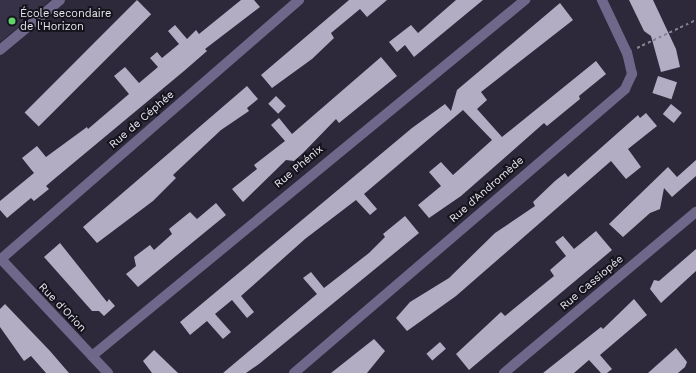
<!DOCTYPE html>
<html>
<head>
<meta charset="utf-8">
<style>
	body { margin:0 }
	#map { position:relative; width:696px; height:373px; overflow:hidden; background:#2d293a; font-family:"Work Sans",sans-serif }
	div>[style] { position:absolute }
	.built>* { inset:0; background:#383249 }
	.building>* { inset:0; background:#b2adc3; transform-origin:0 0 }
	.path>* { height:2px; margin-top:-1px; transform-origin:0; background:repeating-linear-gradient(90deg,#858291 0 3px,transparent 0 6px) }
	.minor>* { height:10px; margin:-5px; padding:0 5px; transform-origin:5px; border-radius:5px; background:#70688b }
	.dots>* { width:11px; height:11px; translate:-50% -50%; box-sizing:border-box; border:2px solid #15131b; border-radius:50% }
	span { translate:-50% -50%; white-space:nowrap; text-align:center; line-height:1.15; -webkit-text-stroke:4px #15131b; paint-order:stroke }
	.poi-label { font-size:11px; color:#e9e7f3 }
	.left { translate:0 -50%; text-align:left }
	.street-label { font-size:11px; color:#e9e7f3 }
</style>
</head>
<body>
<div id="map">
	<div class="built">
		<i style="clip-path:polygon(0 0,50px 0,0 42px)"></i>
	</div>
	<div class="building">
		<i style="left:137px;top:0;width:20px;height:159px;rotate:45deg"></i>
		<i style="clip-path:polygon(241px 0,254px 0,260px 7px,205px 49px,207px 51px,184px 71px,53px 180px,46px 186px,49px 189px,34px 201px,31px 198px,7px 218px,0 210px,0 201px,34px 173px,22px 158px,37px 146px,46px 157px,87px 127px,88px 129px,129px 94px,114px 76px,125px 67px,139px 83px,158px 67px,150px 58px,157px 52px,162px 58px,179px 44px,168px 31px,175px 25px,187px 39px,196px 30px,199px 34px)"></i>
		<i style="clip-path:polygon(349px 0,387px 0,367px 17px,360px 9px,331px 33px,334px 38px,312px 59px,272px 88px,261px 75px)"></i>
		<i style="clip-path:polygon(456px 0,483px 0,414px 57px,405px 45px,397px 52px,389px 42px,411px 25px,418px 33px)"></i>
		<i style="clip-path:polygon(629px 0,653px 0,676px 49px,680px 67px,661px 72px,651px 36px,644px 31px)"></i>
		<i style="clip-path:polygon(560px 3px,573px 20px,481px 92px,487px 100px,477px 109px,502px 137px,596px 61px,606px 74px,579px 96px,580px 99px,547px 126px,544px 123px,461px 196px,429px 218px,418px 205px,441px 186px,429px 172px,441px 162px,453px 175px,492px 140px,463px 110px,364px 194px,377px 209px,370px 215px,356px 200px,305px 239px,241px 296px,254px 312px,247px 318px,232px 300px,215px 314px,231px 332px,223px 339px,207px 321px,190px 335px,180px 322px,412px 128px,445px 104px,451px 111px,457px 90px)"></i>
		<i style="clip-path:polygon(381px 57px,397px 76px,339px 123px,336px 119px,303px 153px,294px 161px,286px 160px,243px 202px,232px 189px,257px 169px,254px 165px,285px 141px,271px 125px,279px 118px,292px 134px)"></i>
		<i style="left:658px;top:76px;width:20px;height:18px;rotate:18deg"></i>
		<i style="clip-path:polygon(247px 86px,258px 99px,247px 108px,249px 111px,221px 130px,173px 175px,176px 178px,153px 201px,97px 243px,83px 227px)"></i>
		<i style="left:276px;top:96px;width:14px;height:11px;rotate:45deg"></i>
		<i style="left:671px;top:104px;width:14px;height:13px;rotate:39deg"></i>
		<i style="clip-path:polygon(646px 113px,657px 126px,628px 149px,641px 167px,626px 179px,611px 161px,456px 296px,407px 331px,396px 318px,410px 302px,449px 278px,495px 233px,535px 206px,533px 202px,555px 181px,565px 173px,568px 177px,638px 115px,640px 118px)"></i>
		<i style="clip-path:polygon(696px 160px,696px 176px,672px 197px,664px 188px,660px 209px,650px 213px,623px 237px,609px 224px,668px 167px,677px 177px)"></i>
		<i style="clip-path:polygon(216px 203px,226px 215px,138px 287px,126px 274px,136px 266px,134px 257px,150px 245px,154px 250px,172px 234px,169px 229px,190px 212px,197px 219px)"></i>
		<i style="clip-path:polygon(405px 216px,419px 233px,259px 364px,246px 373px,223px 373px,317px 294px,303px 278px,311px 272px,324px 288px,369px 253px,385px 237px,383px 234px)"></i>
		<i style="clip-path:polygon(596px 231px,612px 250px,469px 370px,456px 354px,501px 312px,505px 316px,554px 276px,550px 270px,566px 256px,555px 242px,563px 236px,574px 249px)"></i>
		<i style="clip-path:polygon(60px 243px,107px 302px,109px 299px,115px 306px,104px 316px,99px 311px,92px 311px,44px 257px)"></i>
		<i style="clip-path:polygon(696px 249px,696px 271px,661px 303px,650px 289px,654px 280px,659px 281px)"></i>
		<i style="clip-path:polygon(634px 299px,647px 315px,600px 355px,612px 369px,607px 373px,601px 373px,589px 360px,574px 373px,543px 373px,601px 327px,603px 329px)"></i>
		<i style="clip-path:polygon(5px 304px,50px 351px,69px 373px,46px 373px,31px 356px,24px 361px,0 327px,0 309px)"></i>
		<i style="clip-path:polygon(374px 339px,385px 351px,367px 373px,331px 373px)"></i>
		<i style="left:440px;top:342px;width:9px;height:18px;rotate:49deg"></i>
		<i style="clip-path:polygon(676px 348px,687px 362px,685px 367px,678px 373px,648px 373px)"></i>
		<i style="clip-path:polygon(154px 350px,178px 373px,152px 373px,143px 361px)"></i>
	</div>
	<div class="path">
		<i style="left:637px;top:48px;width:65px;rotate:-25.4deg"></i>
	</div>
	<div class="minor">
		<i style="left:0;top:50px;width:78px;rotate:-39.8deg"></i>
		<i style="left:0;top:258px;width:158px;rotate:46.8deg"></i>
		<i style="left:1px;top:259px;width:395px;rotate:-41deg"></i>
		<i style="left:92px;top:356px;width:561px;rotate:-39.43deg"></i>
		<i style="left:294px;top:373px;width:436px;rotate:-40.6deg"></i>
		<i style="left:625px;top:89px;width:17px;rotate:-65deg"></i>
		<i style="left:632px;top:74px;width:22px;rotate:-103deg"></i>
		<i style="left:627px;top:53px;width:59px;rotate:-115.3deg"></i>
		<i style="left:504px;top:373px;width:251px;rotate:-40deg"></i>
	</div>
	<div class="dots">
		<i style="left:12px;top:21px;background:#61d46a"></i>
	</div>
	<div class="poi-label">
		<span class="left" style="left:20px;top:21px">École secondaire<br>de l'Horizon</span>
	</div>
	<div class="street-label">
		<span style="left:142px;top:120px;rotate:-41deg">Rue de Céphée</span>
		<span style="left:299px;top:167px;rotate:-40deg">Rue Phénix</span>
		<span style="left:487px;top:190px;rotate:-41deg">Rue d'Andromède</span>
		<span style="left:592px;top:283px;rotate:-40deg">Rue Cassiopée</span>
		<span style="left:62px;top:308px;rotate:46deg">Rue d'Orion</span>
	</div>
</div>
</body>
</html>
